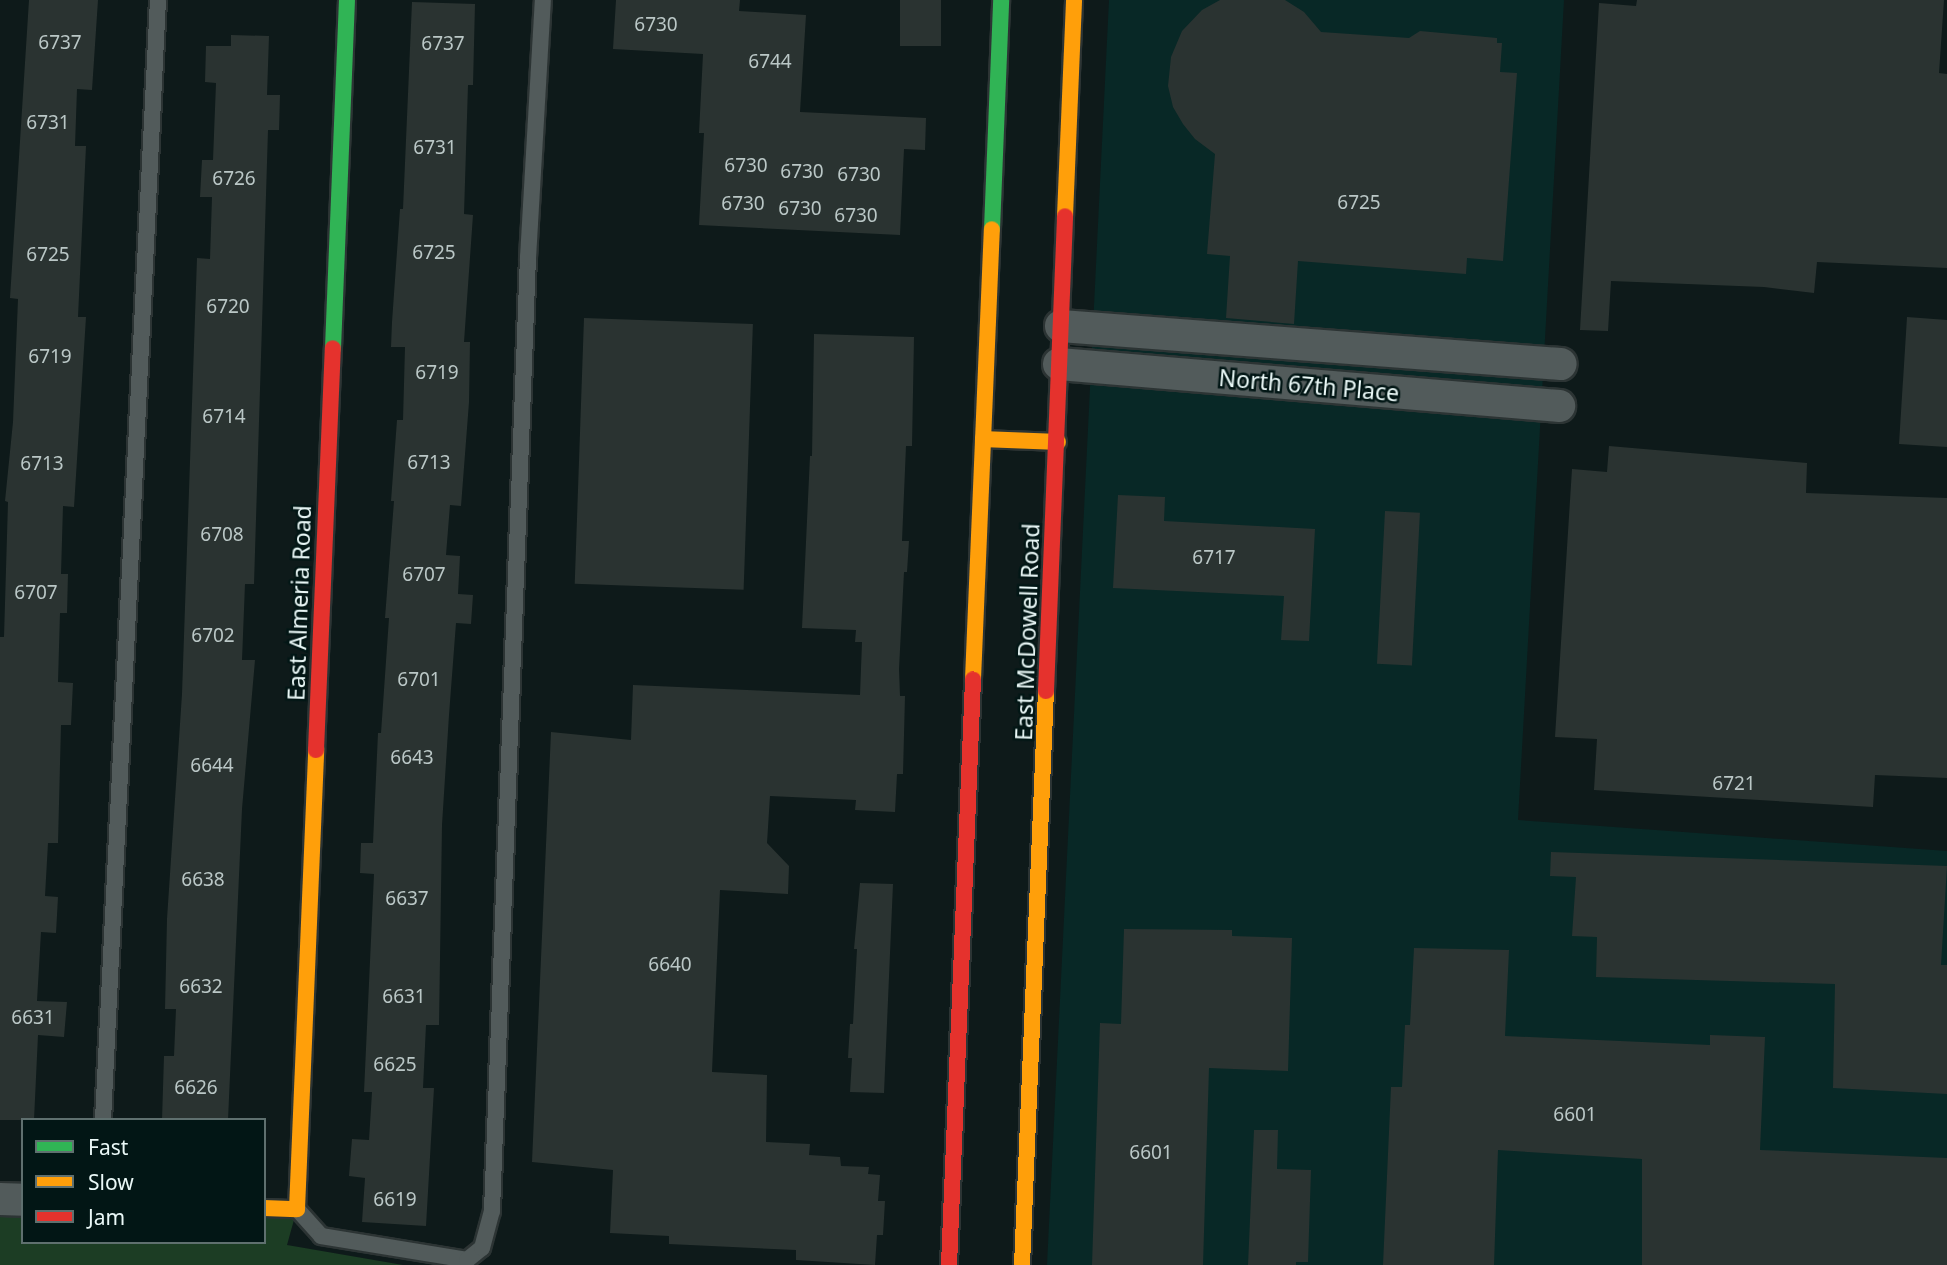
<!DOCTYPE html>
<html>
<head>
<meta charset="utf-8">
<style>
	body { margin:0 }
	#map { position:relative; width:1947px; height:1265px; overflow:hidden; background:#0e1a1a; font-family:"Noto Sans",sans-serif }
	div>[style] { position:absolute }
	.built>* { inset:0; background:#082826 }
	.green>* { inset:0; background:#1c3d24 }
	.building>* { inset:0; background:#2a3331; transform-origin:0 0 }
	.roads { filter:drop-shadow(2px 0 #2c3434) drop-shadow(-2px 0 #2c3434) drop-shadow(0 2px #2c3434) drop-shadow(0 -2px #2c3434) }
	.lane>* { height:16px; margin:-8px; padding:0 8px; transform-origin:8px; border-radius:8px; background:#525b5b }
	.street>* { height:32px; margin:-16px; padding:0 16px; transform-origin:16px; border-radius:16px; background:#525b5b }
	.fast>* { height:16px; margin:-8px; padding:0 8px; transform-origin:8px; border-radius:8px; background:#30b455 }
	.slow>* { height:16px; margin:-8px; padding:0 8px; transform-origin:8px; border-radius:8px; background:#ff9f0a }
	.jam>* { height:16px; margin:-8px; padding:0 8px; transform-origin:8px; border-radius:8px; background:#e5322d }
	span { translate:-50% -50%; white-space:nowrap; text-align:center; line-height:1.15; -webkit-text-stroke:5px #021615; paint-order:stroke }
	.number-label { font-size:19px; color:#bac7c6 }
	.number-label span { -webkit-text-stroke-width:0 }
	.street-label { font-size:23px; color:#eaf8f7 }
	.legend { position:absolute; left:21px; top:1118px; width:245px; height:126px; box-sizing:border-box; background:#021615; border:2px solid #5f706f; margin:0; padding:9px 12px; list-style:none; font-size:21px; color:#eaf8f7 }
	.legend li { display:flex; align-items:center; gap:14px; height:35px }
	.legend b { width:35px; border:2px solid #5f706f }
</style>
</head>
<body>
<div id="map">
	<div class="built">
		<i style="clip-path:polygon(1109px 0,1564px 0,1518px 820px,1947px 851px,1947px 1265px,1047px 1265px)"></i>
	</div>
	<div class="green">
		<i style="clip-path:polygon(0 1199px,23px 1200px,23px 1242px,264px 1242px,264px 1208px,297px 1209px,287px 1245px,403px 1265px,0 1265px)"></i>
	</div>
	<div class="building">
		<i style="clip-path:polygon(29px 0,98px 0,92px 90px,77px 89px,75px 146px,86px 146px,78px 317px,86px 317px,74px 507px,63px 506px,61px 574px,68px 574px,67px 613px,60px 613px,58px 682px,73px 683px,71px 725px,61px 725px,58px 843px,48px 843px,45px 896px,58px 897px,56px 933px,41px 932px,37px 1001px,67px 1002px,64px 1037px,38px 1035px,34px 1120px,0 1120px,0 637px,4px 637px,8px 502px,5px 501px,13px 422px,18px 299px,10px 298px)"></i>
		<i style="clip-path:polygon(616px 0,740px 0,739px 11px,806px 15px,800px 112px,926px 118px,925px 150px,904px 149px,900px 235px,699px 225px,704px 133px,699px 133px,703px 54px,613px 49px)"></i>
		<i style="left:900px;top:0;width:41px;height:46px"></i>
		<i style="clip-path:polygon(1220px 0,1285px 0,1304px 12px,1321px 32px,1409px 38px,1420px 31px,1497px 38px,1497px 43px,1502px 43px,1500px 72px,1517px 73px,1503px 261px,1467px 258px,1466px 274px,1298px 261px,1294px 324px,1226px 318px,1230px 256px,1207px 254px,1215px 154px,1195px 139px,1183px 124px,1173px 107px,1168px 86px,1171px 57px,1182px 31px,1202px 10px)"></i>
		<i style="clip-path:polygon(1637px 0,1944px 0,1939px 73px,1947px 74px,1947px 268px,1817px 262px,1814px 293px,1764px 287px,1611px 281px,1608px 331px,1580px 330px,1599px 3px,1636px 6px)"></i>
		<i style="clip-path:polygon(412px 2px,475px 4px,473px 85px,468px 85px,464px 214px,473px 215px,464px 342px,470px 342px,469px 402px,461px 506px,450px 505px,446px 555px,460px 556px,458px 594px,473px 595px,471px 624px,456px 623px,449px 715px,442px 825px,439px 1025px,426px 1025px,423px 1088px,434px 1088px,426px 1226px,362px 1222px,365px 1178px,349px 1176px,352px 1139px,369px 1140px,372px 1092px,364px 1092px,374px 874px,360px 873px,361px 843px,373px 843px,378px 733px,381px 733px,389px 618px,385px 618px,394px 501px,391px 501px,397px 420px,403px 420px,405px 347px,391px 347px,392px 322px,400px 209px,403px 209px)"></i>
		<i style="clip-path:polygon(231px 35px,269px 36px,267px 95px,280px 95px,279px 130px,268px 130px,254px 584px,245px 584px,242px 660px,255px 660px,242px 809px,228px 1120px,162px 1120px,164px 1056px,174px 1056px,176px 1009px,165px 1009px,167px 919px,182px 694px,197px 258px,210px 259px,212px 197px,200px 197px,202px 160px,213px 160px,216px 83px,205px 82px,206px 46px,231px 46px)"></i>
		<i style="clip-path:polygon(1907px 317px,1947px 320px,1947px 447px,1899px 444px)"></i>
		<i style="left:584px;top:318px;width:169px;height:266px;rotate:2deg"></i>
		<i style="clip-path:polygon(814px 334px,914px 337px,912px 446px,906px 446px,902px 541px,909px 541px,907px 572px,904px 572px,899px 669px,900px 696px,905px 696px,903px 774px,897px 774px,895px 812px,855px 810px,856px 800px,770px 796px,767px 843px,789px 866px,788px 894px,720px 890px,712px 1072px,767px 1075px,766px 1142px,810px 1144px,809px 1155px,840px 1157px,841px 1166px,869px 1167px,868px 1174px,880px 1175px,878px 1201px,885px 1201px,883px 1235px,877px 1235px,875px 1265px,796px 1260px,796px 1250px,669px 1244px,669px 1236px,610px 1233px,613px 1170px,532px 1162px,551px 732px,631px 740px,633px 685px,860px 695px,862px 642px,855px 642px,856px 630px,802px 628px,810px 456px,812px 456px)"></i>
		<i style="clip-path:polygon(1609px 446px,1807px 463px,1806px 493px,1947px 498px,1947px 778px,1875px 775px,1873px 807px,1594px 790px,1597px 739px,1555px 737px,1572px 469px,1607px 472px)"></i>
		<i style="clip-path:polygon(1118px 495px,1165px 497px,1164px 521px,1315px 529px,1309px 641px,1281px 640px,1284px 596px,1113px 588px)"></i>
		<i style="left:1385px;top:511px;width:35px;height:153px;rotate:3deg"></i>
		<i style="clip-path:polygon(1551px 852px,1947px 866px,1941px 965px,1947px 965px,1947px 1094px,1833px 1088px,1835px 984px,1596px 977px,1597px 937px,1572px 936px,1576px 877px,1550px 876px)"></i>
		<i style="clip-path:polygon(860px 883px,893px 884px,884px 1093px,850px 1092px,852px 1058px,848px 1058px,850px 1024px,853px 1024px,857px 949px,854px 949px)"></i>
		<i style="clip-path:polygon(1124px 929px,1232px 930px,1232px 936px,1292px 938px,1288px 1071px,1209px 1068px,1203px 1265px,1092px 1265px,1100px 1023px,1121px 1024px)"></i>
		<i style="clip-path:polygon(1414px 948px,1509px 950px,1505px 1036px,1710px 1045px,1710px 1035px,1765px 1037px,1760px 1150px,1947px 1158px,1947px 1265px,1642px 1265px,1642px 1159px,1498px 1150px,1494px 1265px,1383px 1265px,1391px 1087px,1402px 1087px,1405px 1025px,1410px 1025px)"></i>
		<i style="clip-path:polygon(1254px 1130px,1278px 1130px,1277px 1169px,1311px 1170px,1308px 1262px,1296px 1262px,1296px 1265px,1248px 1265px)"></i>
	</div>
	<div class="roads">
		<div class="lane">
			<i style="left:103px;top:1120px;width:1121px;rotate:-87.19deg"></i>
			<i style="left:297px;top:1209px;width:36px;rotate:48deg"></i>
			<i style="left:321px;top:1236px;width:148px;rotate:9.3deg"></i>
			<i style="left:467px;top:1260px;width:19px;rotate:-39deg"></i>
			<i style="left:482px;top:1248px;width:38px;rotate:-75deg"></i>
			<i style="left:492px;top:1211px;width:954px;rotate:-87.84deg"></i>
			<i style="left:528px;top:258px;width:258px;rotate:-86.7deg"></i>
		</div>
		<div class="street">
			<i style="left:1061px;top:326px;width:501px;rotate:4.35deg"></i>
			<i style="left:1059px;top:364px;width:502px;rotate:4.8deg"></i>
			<i style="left:0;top:1199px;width:23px;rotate:2deg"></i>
		</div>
		<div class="fast">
			<i style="left:992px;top:229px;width:229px;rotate:-87.7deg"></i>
			<i style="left:333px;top:348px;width:348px;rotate:-87.7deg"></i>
		</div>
		<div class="slow">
			<i style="left:1065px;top:216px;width:216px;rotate:-87.6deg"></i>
			<i style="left:983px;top:439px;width:75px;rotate:2.3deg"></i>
			<i style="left:973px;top:679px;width:450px;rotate:-87.6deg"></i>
			<i style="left:264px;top:1208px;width:33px;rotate:2deg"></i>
			<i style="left:297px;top:1209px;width:459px;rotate:-87.6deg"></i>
			<i style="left:1022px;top:1265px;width:575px;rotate:-87.61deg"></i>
		</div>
		<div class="jam">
			<i style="left:1046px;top:691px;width:475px;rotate:-87.7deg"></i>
			<i style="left:316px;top:750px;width:402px;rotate:-87.6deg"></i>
			<i style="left:949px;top:1265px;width:586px;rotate:-87.65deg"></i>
		</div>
	</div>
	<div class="number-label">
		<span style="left:656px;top:25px">6730</span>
		<span style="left:60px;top:43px">6737</span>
		<span style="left:443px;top:44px">6737</span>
		<span style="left:770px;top:62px">6744</span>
		<span style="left:48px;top:123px">6731</span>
		<span style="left:435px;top:148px">6731</span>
		<span style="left:746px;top:166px">6730</span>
		<span style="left:802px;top:172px">6730</span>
		<span style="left:859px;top:175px">6730</span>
		<span style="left:234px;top:179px">6726</span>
		<span style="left:1359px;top:203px">6725</span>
		<span style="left:743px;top:204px">6730</span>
		<span style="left:800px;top:209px">6730</span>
		<span style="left:856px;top:216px">6730</span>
		<span style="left:434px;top:253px">6725</span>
		<span style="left:48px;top:255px">6725</span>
		<span style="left:228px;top:307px">6720</span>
		<span style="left:50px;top:357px">6719</span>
		<span style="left:437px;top:373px">6719</span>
		<span style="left:224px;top:417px">6714</span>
		<span style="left:429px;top:463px">6713</span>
		<span style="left:42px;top:464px">6713</span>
		<span style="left:222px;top:535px">6708</span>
		<span style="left:1214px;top:558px">6717</span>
		<span style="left:424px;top:575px">6707</span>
		<span style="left:36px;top:593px">6707</span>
		<span style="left:213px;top:636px">6702</span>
		<span style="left:419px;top:680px">6701</span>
		<span style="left:412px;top:758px">6643</span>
		<span style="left:212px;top:766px">6644</span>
		<span style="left:1734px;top:784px">6721</span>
		<span style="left:203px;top:880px">6638</span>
		<span style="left:407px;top:899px">6637</span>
		<span style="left:670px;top:965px">6640</span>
		<span style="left:201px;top:987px">6632</span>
		<span style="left:404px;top:997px">6631</span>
		<span style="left:33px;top:1018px">6631</span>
		<span style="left:395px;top:1065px">6625</span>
		<span style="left:196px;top:1088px">6626</span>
		<span style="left:1575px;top:1115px">6601</span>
		<span style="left:1151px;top:1153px">6601</span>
		<span style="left:395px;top:1200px">6619</span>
	</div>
	<div class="street-label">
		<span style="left:1309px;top:385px;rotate:5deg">North 67th Place</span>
		<span style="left:299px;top:603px;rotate:-88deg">East Almeria Road</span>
		<span style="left:1027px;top:632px;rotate:-88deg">East McDowell Road</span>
	</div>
	<ul class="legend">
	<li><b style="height:9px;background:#30b455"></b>Fast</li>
	<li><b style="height:9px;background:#ff9f0a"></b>Slow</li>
	<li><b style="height:9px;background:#e5322d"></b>Jam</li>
	</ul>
</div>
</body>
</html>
